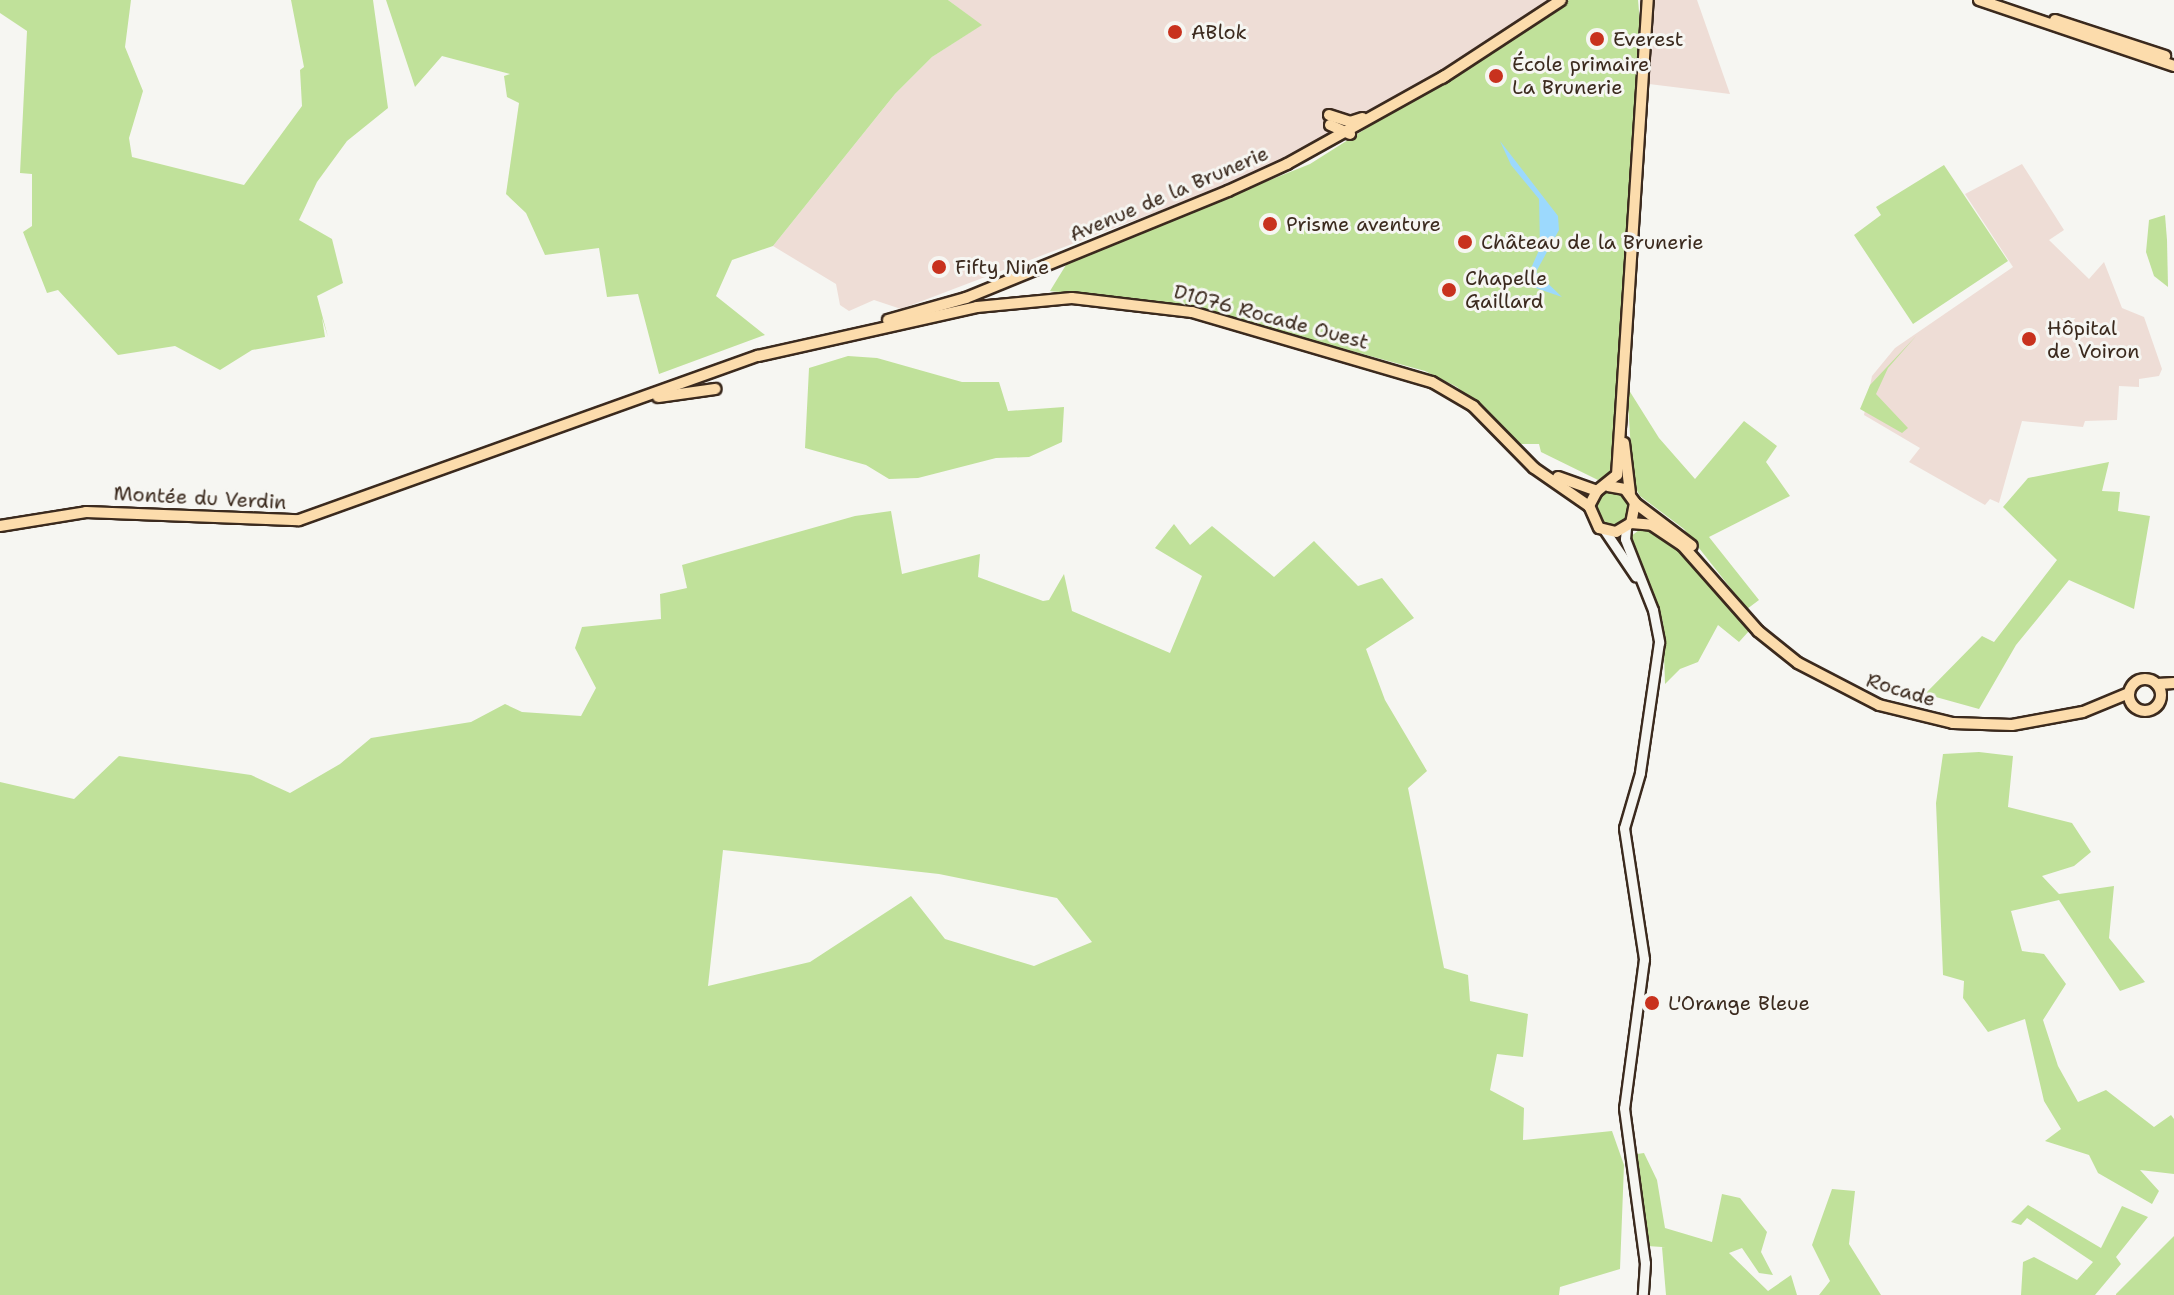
<!DOCTYPE html>
<html>
<head>
<meta charset="utf-8">
<style>
	body { margin:0 }
	#map { position:relative; width:2174px; height:1295px; overflow:hidden; background:#f6f6f2; font-family:"Shantell Sans",sans-serif }
	div>[style] { position:absolute }
	.built>* { inset:0; background:#eeddd6 }
	.green>* { inset:0; background:#c0e19a }
	.round { border-radius:50% }
	.water>* { inset:0; background:#9cd9fd }
	.roads { filter:drop-shadow(2px 0 #3b2a1e) drop-shadow(-2px 0 #3b2a1e) drop-shadow(0 2px #3b2a1e) drop-shadow(0 -2px #3b2a1e) }
	.secondary>* { height:9px; margin:-4.5px; padding:0 4.5px; transform-origin:4.5px; border-radius:4.5px; background:#f6f6f2 }
	.primary>* { height:10px; margin:-5px; padding:0 5px; transform-origin:5px; border-radius:5px; background:#fcdcac }
	.primary>.ring { margin:-5px; padding:0; box-sizing:content-box; background:none; border:10px solid #fcdcac; border-radius:50% }
	.dots>* { width:22px; height:22px; translate:-50% -50%; box-sizing:border-box; border:4px solid #f6f6f2; border-radius:50% }
	span { translate:-50% -50%; white-space:nowrap; text-align:center; line-height:1.15; -webkit-text-stroke:6px #f6f6f2; paint-order:stroke }
	.poi-label { font-size:20px; color:#3b2a1e }
	.left { translate:0 -50%; text-align:left }
	.street-label { font-size:20px; color:#3b2a1e }
</style>
</head>
<body>
<div id="map">
	<div class="built">
		<i style="clip-path:polygon(948px 0,1551px 0,1444px 71px,1251px 176px,901px 309px,874px 300px,849px 311px,840px 305px,836px 284px,773px 246px,895px 94px,932px 57px,981px 25px)"></i>
		<i style="clip-path:polygon(1655px 0,1697px 0,1730px 94px,1649px 84px)"></i>
		<i style="clip-path:polygon(2022px 164px,2064px 230px,2049px 240px,2089px 279px,2104px 262px,2122px 308px,2144px 317px,2162px 369px,2159px 376px,2139px 379px,2139px 387px,2119px 386px,2117px 420px,2085px 421px,2083px 427px,2022px 421px,1999px 503px,1990px 499px,1985px 505px,1909px 462px,1920px 448px,1864px 415px,1872px 376px,1895px 348px,2013px 267px,1965px 194px)"></i>
	</div>
	<div class="green">
		<i style="clip-path:polygon(0 0,131px 0,125px 47px,143px 91px,129px 138px,132px 157px,244px 185px,302px 106px,300px 70px,304px 67px,291px 0,373px 0,388px 108px,347px 141px,317px 182px,299px 220px,332px 239px,343px 283px,317px 296px,328px 337px,322px 318px,325px 337px,252px 350px,220px 370px,175px 346px,118px 355px,58px 290px,47px 293px,23px 232px,32px 226px,32px 174px,20px 173px,27px 31px,0 13px)"></i>
		<i style="clip-path:polygon(386px 0,948px 0,982px 25px,932px 57px,895px 94px,773px 246px,732px 260px,716px 296px,765px 335px,659px 374px,638px 294px,607px 297px,599px 248px,545px 255px,526px 213px,506px 194px,519px 103px,507px 97px,504px 76px,510px 74px,442px 56px,415px 87px)"></i>
		<i style="clip-path:polygon(1569px 0,1638px 0,1641px 34px,1612px 472px,1598px 480px,1541px 452px,1539px 444px,1521px 444px,1457px 387px,1425px 371px,1187px 306px,1050px 291px,1069px 260px,1310px 164px)"></i>
		<i style="clip-path:polygon(1944px 165px,2008px 261px,1913px 324px,1854px 235px,1881px 215px,1876px 207px)"></i>
		<i style="clip-path:polygon(2165px 215px,2167px 240px,2168px 287px,2154px 276px,2146px 252px,2149px 220px)"></i>
		<i style="clip-path:polygon(1917px 335px,1888px 368px,1876px 394px,1908px 428px,1902px 433px,1860px 409px,1870px 385px)"></i>
		<i style="clip-path:polygon(848px 356px,877px 358px,962px 382px,999px 382px,1008px 411px,1064px 407px,1062px 442px,1029px 457px,996px 458px,918px 478px,889px 479px,866px 465px,805px 448px,809px 368px)"></i>
		<i style="clip-path:polygon(1627px 387px,1659px 438px,1695px 479px,1744px 421px,1777px 446px,1766px 462px,1790px 496px,1709px 537px,1759px 600px,1747px 609px,1684px 529px,1640px 496px,1633px 483px)"></i>
		<i style="clip-path:polygon(2109px 462px,2102px 491px,2120px 492px,2118px 511px,2150px 516px,2134px 609px,2069px 580px,2016px 645px,1979px 709px,1925px 694px,1982px 636px,1994px 642px,2057px 560px,2003px 507px,2028px 478px)"></i>
		<i class="round" style="left:1595px;top:491px;width:36px;height:36px"></i>
		<i style="clip-path:polygon(evenodd,891px 511px,902px 574px,980px 554px,978px 577px,1043px 601px,1049px 600px,1064px 574px,1072px 611px,1170px 653px,1202px 576px,1155px 548px,1174px 524px,1190px 545px,1212px 526px,1274px 577px,1314px 541px,1358px 586px,1382px 578px,1414px 618px,1366px 649px,1385px 700px,1427px 771px,1408px 788px,1444px 968px,1468px 975px,1470px 1001px,1528px 1014px,1523px 1057px,1497px 1054px,1490px 1090px,1524px 1108px,1523px 1140px,1612px 1131px,1624px 1165px,1620px 1269px,1560px 1287px,1559px 1295px,0 1295px,0 782px,74px 799px,119px 756px,251px 775px,290px 793px,340px 764px,371px 738px,471px 722px,505px 704px,522px 712px,581px 716px,596px 688px,575px 648px,582px 627px,661px 619px,660px 594px,687px 588px,682px 565px,855px 516px,891px 511px,723px 850px,939px 874px,1057px 898px,1092px 942px,1034px 966px,945px 939px,911px 896px,810px 962px,708px 986px,723px 850px)"></i>
		<i style="clip-path:polygon(1643px 527px,1672px 544px,1749px 631px,1739px 642px,1718px 625px,1698px 662px,1680px 669px,1665px 684px,1663px 622px,1630px 537px)"></i>
		<i style="clip-path:polygon(1979px 752px,2013px 756px,2008px 807px,2072px 823px,2091px 852px,2074px 866px,2042px 876px,2059px 894px,2114px 886px,2109px 938px,2145px 982px,2120px 991px,2059px 900px,2011px 911px,2022px 951px,2044px 954px,2066px 984px,2043px 1020px,2058px 1066px,2078px 1102px,2106px 1090px,2154px 1127px,2171px 1115px,2174px 1119px,2174px 1174px,2140px 1170px,2159px 1191px,2152px 1204px,2098px 1173px,2089px 1155px,2045px 1141px,2061px 1129px,2044px 1101px,2025px 1019px,1988px 1032px,1963px 998px,1964px 981px,1943px 975px,1936px 803px,1943px 754px)"></i>
		<i style="clip-path:polygon(1644px 1153px,1657px 1180px,1665px 1228px,1712px 1242px,1722px 1194px,1740px 1198px,1767px 1232px,1761px 1252px,1773px 1275px,1759px 1273px,1742px 1248px,1729px 1253px,1768px 1291px,1791px 1275px,1797px 1295px,1666px 1295px,1662px 1247px,1692px 1249px,1647px 1246px,1630px 1155px)"></i>
		<i style="clip-path:polygon(1832px 1189px,1855px 1191px,1849px 1244px,1881px 1295px,1819px 1295px,1830px 1281px,1812px 1245px)"></i>
		<i style="clip-path:polygon(2028px 1205px,2101px 1248px,2122px 1206px,2148px 1217px,2116px 1257px,2121px 1264px,2095px 1295px,2021px 1295px,2023px 1262px,2034px 1257px,2077px 1280px,2093px 1262px,2027px 1218px,2021px 1225px,2011px 1222px)"></i>
		<i style="clip-path:polygon(2174px 1236px,2174px 1295px,2116px 1295px,2116px 1294px)"></i>
	</div>
	<div class="water">
		<i style="clip-path:polygon(1500px 141px,1558px 216px,1559px 230px,1536px 272px,1562px 297px,1524px 284px,1540px 248px,1539px 199px,1511px 165px)"></i>
	</div>
	<div class="roads">
		<div class="secondary">
			<i style="left:1626px;top:528px;width:11px;rotate:95deg"></i>
			<i style="left:1625px;top:539px;width:76px;rotate:68.5deg"></i>
			<i style="left:1653px;top:610px;width:33px;rotate:79deg"></i>
			<i style="left:1659px;top:642px;width:132px;rotate:98.3deg"></i>
			<i style="left:1640px;top:773px;width:57px;rotate:106.2deg"></i>
			<i style="left:1624px;top:828px;width:133px;rotate:81.3deg"></i>
			<i style="left:1644px;top:959px;width:150px;rotate:97.6deg"></i>
			<i style="left:1624px;top:1108px;width:156px;rotate:82.3deg"></i>
			<i style="left:1645px;top:1263px;width:32px;rotate:94deg"></i>
			<i style="left:1605px;top:531px;width:55px;rotate:56deg"></i>
		</div>
		<div class="primary">
			<i style="left:1979px;top:0;width:206px;rotate:18.7deg"></i>
			<i style="left:2055px;top:20px;width:116px;rotate:18.1deg"></i>
			<i style="left:1442px;top:78px;width:142px;rotate:-33.2deg"></i>
			<i style="left:1329px;top:115px;width:22px;rotate:18deg"></i>
			<i style="left:1350px;top:122px;width:13px;rotate:-18deg"></i>
			<i style="left:1330px;top:125px;width:22px;rotate:24deg"></i>
			<i style="left:888px;top:320px;width:81px;rotate:-15.8deg"></i>
			<i style="left:966px;top:298px;width:283px;rotate:-22.2deg"></i>
			<i style="left:1228px;top:191px;width:65px;rotate:-24.6deg"></i>
			<i style="left:1287px;top:164px;width:181px;rotate:-29.1deg"></i>
			<i style="left:658px;top:397px;width:58px;rotate:-8deg"></i>
			<i style="left:1624px;top:443px;width:50px;rotate:83.2deg"></i>
			<i style="left:1558px;top:477px;width:41px;rotate:19.7deg"></i>
			<i style="left:1608px;top:486px;width:17px;rotate:10deg"></i>
			<i style="left:1625px;top:489px;width:17px;rotate:54deg"></i>
			<i style="left:1635px;top:503px;width:20px;rotate:101deg"></i>
			<i style="left:1631px;top:523px;width:17px;rotate:149deg"></i>
			<i style="left:1616px;top:532px;width:17px;rotate:-167deg"></i>
			<i style="left:1599px;top:528px;width:24px;rotate:-114deg"></i>
			<i style="left:1589px;top:506px;width:17px;rotate:-62deg"></i>
			<i style="left:1597px;top:491px;width:26px;rotate:-39deg"></i>
			<i style="left:1617px;top:475px;width:476px;rotate:-86.3deg"></i>
			<i style="left:1635px;top:503px;width:71px;rotate:37deg"></i>
			<i style="left:1631px;top:523px;width:21px;rotate:5deg"></i>
			<i style="left:1652px;top:525px;width:36px;rotate:34deg"></i>
			<i style="left:1682px;top:545px;width:115px;rotate:48.5deg"></i>
			<i style="left:1758px;top:631px;width:51px;rotate:38.7deg"></i>
			<i style="left:1798px;top:663px;width:91px;rotate:27.4deg"></i>
			<i style="left:1879px;top:705px;width:76px;rotate:13.7deg"></i>
			<i style="left:1953px;top:723px;width:59px;rotate:1.9deg"></i>
			<i style="left:2012px;top:725px;width:72px;rotate:-10.4deg"></i>
			<i style="left:2083px;top:712px;width:50px;rotate:-22.4deg"></i>
			<i style="left:0;top:526px;width:87px;rotate:-9.2deg"></i>
			<i style="left:86px;top:512px;width:213px;rotate:2.2deg"></i>
			<i style="left:299px;top:520px;width:487px;rotate:-19.7deg"></i>
			<i style="left:758px;top:356px;width:224px;rotate:-12.6deg"></i>
			<i style="left:977px;top:307px;width:95px;rotate:-5.4deg"></i>
			<i style="left:1072px;top:298px;width:121px;rotate:6.7deg"></i>
			<i style="left:1192px;top:312px;width:250px;rotate:16.3deg"></i>
			<i style="left:1432px;top:382px;width:48px;rotate:30.3deg"></i>
			<i style="left:1473px;top:406px;width:87px;rotate:45.5deg"></i>
			<i style="left:1534px;top:468px;width:67px;rotate:34.6deg"></i>
			<i class="ring" style="left:2129px;top:679px;width:22px;height:22px"></i>
			<i style="left:2157px;top:684px;width:17px;rotate:-3deg"></i>
		</div>
	</div>
	<div class="dots">
		<i style="left:1175px;top:32px;background:#c8321e"></i>
		<i style="left:1597px;top:39px;background:#c8321e"></i>
		<i style="left:1496px;top:76px;background:#c8321e"></i>
		<i style="left:1270px;top:224px;background:#c8321e"></i>
		<i style="left:1465px;top:242px;background:#c8321e"></i>
		<i style="left:939px;top:267px;background:#c8321e"></i>
		<i style="left:1449px;top:290px;background:#c8321e"></i>
		<i style="left:2029px;top:339px;background:#c8321e"></i>
		<i style="left:1652px;top:1003px;background:#c8321e"></i>
	</div>
	<div class="poi-label">
		<span class="left" style="left:1191px;top:32px">ABlok</span>
		<span class="left" style="left:1613px;top:39px">Everest</span>
		<span class="left" style="left:1512px;top:76px">École primaire<br>La Brunerie</span>
		<span class="left" style="left:1286px;top:224px">Prisme aventure</span>
		<span class="left" style="left:1481px;top:242px">Château de la Brunerie</span>
		<span class="left" style="left:955px;top:267px">Fifty Nine</span>
		<span class="left" style="left:1465px;top:290px">Chapelle<br>Gaillard</span>
		<span class="left" style="left:2047px;top:340px">Hôpital<br>de Voiron</span>
		<span class="left" style="left:1668px;top:1003px">L'Orange Bleue</span>
	</div>
	<div class="street-label">
		<span style="left:1169px;top:194px;rotate:-23deg">Avenue de la Brunerie</span>
		<span style="left:1271px;top:317px;rotate:15deg">D1076 Rocade Ouest</span>
		<span style="left:200px;top:498px;rotate:3deg">Montée du Verdin</span>
		<span style="left:1901px;top:690px;rotate:17deg">Rocade</span>
	</div>
</div>
</body>
</html>
